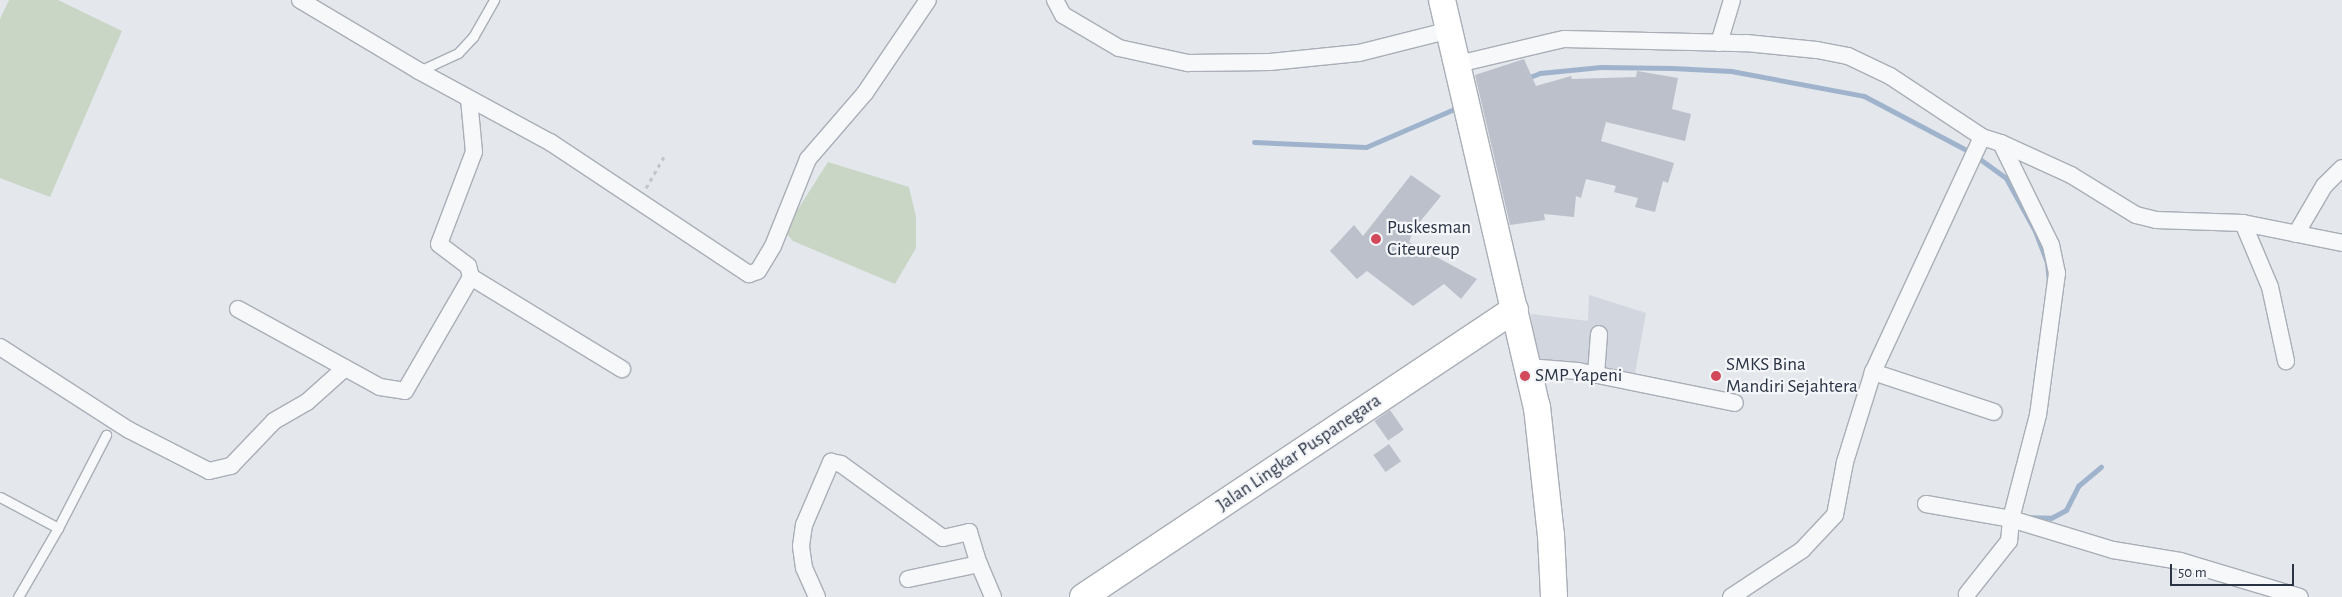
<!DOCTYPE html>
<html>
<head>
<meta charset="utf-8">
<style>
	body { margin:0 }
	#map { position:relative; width:2342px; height:597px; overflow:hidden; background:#e4e7ec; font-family:"Alegreya Sans",sans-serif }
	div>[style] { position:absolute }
	.built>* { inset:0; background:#d2d6de }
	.green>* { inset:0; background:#c9d6c5 }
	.stream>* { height:5px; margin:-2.5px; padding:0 2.5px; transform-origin:2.5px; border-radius:2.5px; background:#9fb4cc }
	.building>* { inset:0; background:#bbc0ca; transform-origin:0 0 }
	.path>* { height:3px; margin-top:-1.5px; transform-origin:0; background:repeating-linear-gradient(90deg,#c2c5cb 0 4px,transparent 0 8px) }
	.roads { filter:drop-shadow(1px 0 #a9aeb7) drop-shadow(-1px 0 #a9aeb7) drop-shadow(0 1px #a9aeb7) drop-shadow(0 -1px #a9aeb7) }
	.service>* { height:9px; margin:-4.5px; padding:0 4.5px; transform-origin:4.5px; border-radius:4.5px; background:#f7f8fa }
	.minor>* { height:16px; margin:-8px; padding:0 8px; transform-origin:8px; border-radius:8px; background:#f7f8fa }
	.primary>* { height:26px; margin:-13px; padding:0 13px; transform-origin:13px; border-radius:13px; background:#fff }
	.dots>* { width:14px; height:14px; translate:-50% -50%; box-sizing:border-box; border:2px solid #f4f6f9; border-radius:50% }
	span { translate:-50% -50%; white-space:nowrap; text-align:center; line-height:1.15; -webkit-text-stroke:4.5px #f4f6f9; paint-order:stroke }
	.poi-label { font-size:19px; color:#2b3445 }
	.left { translate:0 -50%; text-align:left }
	.street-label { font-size:19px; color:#2b3445 }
	.scale { position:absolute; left:2170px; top:564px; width:124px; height:22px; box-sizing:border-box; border:2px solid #2b3445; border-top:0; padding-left:6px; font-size:15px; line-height:18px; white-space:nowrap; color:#2b3445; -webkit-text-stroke:4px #f4f6f9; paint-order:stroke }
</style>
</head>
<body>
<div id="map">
	<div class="built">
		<i style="clip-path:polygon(1589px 295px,1646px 313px,1635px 373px,1534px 358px,1531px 314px,1588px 321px)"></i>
	</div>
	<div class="green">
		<i style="clip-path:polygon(9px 0,58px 0,122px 31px,50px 197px,0 178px,0 19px)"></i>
		<i style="clip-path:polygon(828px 162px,909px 187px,916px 217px,916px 248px,895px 284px,793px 241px,784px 231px)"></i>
	</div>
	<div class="stream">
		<i style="left:1527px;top:78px;width:14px;rotate:-21deg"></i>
		<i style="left:1540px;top:73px;width:61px;rotate:-5.6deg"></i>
		<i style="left:1601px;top:67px;width:71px;rotate:0.8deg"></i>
		<i style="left:1672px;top:68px;width:59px;rotate:2.9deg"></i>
		<i style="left:1731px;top:71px;width:135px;rotate:10.6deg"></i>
		<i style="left:1864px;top:96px;width:120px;rotate:27.8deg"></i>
		<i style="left:1970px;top:152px;width:44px;rotate:35.8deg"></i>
		<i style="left:2006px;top:178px;width:60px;rotate:61.3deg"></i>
		<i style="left:2035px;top:231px;width:34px;rotate:69deg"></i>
		<i style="left:2047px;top:263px;width:20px;rotate:84deg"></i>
		<i style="left:1254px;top:142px;width:112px;rotate:2.6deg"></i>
		<i style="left:1366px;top:147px;width:101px;rotate:-23.3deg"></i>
		<i style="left:2027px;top:517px;width:24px;rotate:2deg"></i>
		<i style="left:2051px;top:518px;width:17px;rotate:-28deg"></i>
		<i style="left:2066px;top:510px;width:27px;rotate:-63deg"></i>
		<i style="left:2078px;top:486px;width:30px;rotate:-40deg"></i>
	</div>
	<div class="building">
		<i style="clip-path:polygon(1524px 59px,1536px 86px,1571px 76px,1572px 79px,1636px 77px,1637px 71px,1678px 78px,1672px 109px,1691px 114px,1685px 141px,1606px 122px,1601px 141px,1674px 163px,1668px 183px,1663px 181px,1655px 212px,1635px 207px,1638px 198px,1614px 192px,1616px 186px,1586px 179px,1581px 198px,1576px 196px,1574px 217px,1544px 214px,1545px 220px,1510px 225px,1475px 75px)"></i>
		<i style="clip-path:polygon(1411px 175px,1441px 196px,1414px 229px,1409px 242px,1477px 279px,1461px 299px,1444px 284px,1413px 306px,1367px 271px,1357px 279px,1330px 251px,1354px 225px,1363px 236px)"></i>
		<i style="left:1390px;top:410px;width:24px;height:19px;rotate:55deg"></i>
		<i style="left:1389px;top:444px;width:21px;height:19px;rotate:55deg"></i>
	</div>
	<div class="path">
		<i style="left:646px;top:188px;width:38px;rotate:-60deg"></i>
	</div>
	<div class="roads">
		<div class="service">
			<i style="left:419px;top:71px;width:43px;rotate:-24.8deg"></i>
			<i style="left:458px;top:53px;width:22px;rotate:-47deg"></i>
			<i style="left:473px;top:37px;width:43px;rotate:-60.4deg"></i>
			<i style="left:0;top:497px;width:66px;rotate:28.1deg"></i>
			<i style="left:58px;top:528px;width:80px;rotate:120.1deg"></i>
			<i style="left:58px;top:528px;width:105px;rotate:-62.7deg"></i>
		</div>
		<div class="minor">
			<i style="left:300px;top:0;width:139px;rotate:30.8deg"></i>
			<i style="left:419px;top:71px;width:149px;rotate:28.5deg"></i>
			<i style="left:550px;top:142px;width:239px;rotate:33.6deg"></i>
			<i style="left:749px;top:274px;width:9px;rotate:-18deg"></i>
			<i style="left:758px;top:271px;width:29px;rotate:-59deg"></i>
			<i style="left:773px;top:246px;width:94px;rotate:-68.1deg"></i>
			<i style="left:808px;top:159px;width:87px;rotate:-49.2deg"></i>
			<i style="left:865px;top:93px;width:112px;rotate:-55.9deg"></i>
			<i style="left:1055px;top:0;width:17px;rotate:62deg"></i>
			<i style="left:1063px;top:15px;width:65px;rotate:30.5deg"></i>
			<i style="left:1119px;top:48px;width:71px;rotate:12.3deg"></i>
			<i style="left:1188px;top:63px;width:82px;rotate:-0.7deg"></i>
			<i style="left:1270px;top:62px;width:89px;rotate:-5.8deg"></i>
			<i style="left:1359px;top:53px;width:94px;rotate:-14.2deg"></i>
			<i style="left:1719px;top:43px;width:45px;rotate:-73.2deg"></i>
			<i style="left:1458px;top:64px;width:109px;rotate:-13.3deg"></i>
			<i style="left:1564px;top:39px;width:182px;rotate:1.3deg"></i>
			<i style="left:1746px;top:43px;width:71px;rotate:5.6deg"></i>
			<i style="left:1817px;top:50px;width:32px;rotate:11deg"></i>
			<i style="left:1848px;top:56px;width:47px;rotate:25.5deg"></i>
			<i style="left:1890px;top:76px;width:110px;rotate:33.5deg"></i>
			<i style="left:1982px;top:137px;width:20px;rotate:18deg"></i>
			<i style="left:2001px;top:143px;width:114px;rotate:63.9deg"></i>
			<i style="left:2051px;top:245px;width:29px;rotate:78deg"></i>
			<i style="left:2057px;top:273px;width:143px;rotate:97.6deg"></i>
			<i style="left:2038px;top:415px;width:107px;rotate:104.6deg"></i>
			<i style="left:2011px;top:519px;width:22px;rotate:95deg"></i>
			<i style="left:2009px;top:541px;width:68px;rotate:128.4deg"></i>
			<i style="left:2001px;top:143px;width:77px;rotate:24.6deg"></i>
			<i style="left:2071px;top:175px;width:76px;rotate:31.6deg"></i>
			<i style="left:2136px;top:215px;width:21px;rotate:14deg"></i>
			<i style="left:2156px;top:220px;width:87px;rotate:2deg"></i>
			<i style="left:2243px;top:223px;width:101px;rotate:11.4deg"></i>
			<i style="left:2243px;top:223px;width:69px;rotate:67.1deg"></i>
			<i style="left:2270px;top:287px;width:76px;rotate:77.8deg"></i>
			<i style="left:2296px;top:234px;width:56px;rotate:-59.7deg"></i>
			<i style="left:2324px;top:186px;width:25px;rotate:-45deg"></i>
			<i style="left:471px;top:277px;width:177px;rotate:31.4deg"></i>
			<i style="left:238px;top:309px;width:162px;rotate:28.8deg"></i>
			<i style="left:380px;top:387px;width:25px;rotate:9deg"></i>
			<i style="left:405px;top:391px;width:132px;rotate:-59.9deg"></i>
			<i style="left:471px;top:277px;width:11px;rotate:-105deg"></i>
			<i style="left:468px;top:266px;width:36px;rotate:-143deg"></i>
			<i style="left:439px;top:244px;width:98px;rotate:-69.2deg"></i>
			<i style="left:474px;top:152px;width:53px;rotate:-95.4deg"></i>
			<i style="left:0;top:347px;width:153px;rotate:32.8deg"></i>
			<i style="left:129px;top:430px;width:90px;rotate:27.1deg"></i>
			<i style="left:209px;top:471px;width:23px;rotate:-13deg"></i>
			<i style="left:231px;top:466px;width:62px;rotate:-46.3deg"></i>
			<i style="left:274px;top:421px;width:38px;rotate:-30deg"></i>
			<i style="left:307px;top:402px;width:51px;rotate:-41.8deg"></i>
			<i style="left:1528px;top:367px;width:50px;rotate:4.6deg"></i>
			<i style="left:1578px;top:371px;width:160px;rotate:11.5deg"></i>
			<i style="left:1873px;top:372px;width:127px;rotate:18.3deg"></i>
			<i style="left:1596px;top:375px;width:41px;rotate:-85.8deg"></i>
			<i style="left:1926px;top:504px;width:86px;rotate:10deg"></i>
			<i style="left:2011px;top:519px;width:107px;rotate:16.9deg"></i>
			<i style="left:2113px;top:550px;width:68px;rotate:9.3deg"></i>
			<i style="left:2180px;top:561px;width:125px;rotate:16.7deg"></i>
			<i style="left:908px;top:579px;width:73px;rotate:-11.9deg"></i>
			<i style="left:979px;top:564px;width:36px;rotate:67deg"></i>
			<i style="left:817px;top:597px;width:32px;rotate:-114deg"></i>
			<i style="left:804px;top:568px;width:22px;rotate:-98deg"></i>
			<i style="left:801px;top:546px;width:21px;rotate:-82deg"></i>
			<i style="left:804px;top:525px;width:69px;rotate:-66.8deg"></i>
			<i style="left:831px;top:462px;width:10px;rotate:11deg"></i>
			<i style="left:841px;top:464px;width:126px;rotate:36deg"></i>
			<i style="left:943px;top:538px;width:27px;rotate:-13deg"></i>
			<i style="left:969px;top:532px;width:34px;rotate:73deg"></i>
			<i style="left:1731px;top:597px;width:85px;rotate:-33.5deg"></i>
			<i style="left:1802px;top:550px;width:48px;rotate:-46.7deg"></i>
			<i style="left:1835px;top:515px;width:54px;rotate:-79.3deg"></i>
			<i style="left:1845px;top:462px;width:94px;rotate:-72.7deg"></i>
			<i style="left:1873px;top:372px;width:259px;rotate:-65.1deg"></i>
		</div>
		<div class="primary">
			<i style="left:1442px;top:0;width:418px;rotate:76.9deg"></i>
			<i style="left:1537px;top:407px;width:129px;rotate:83.8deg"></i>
			<i style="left:1551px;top:535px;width:62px;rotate:87.2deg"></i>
			<i style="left:1083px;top:597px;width:519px;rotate:-33.69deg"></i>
		</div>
	</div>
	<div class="dots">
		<i style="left:1376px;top:239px;background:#d1495b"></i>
		<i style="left:1525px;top:376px;background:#d1495b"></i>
		<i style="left:1716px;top:376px;background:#d1495b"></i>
	</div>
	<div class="poi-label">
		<span class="left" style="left:1387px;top:239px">Puskesman<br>Citeureup</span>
		<span class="left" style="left:1726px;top:376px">SMKS Bina<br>Mandiri Sejahtera</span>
		<span class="left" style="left:1535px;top:376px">SMP Yapeni</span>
	</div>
	<div class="street-label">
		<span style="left:1299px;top:453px;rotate:-34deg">Jalan Lingkar Puspanegara</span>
	</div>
	<div class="scale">50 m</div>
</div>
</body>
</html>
